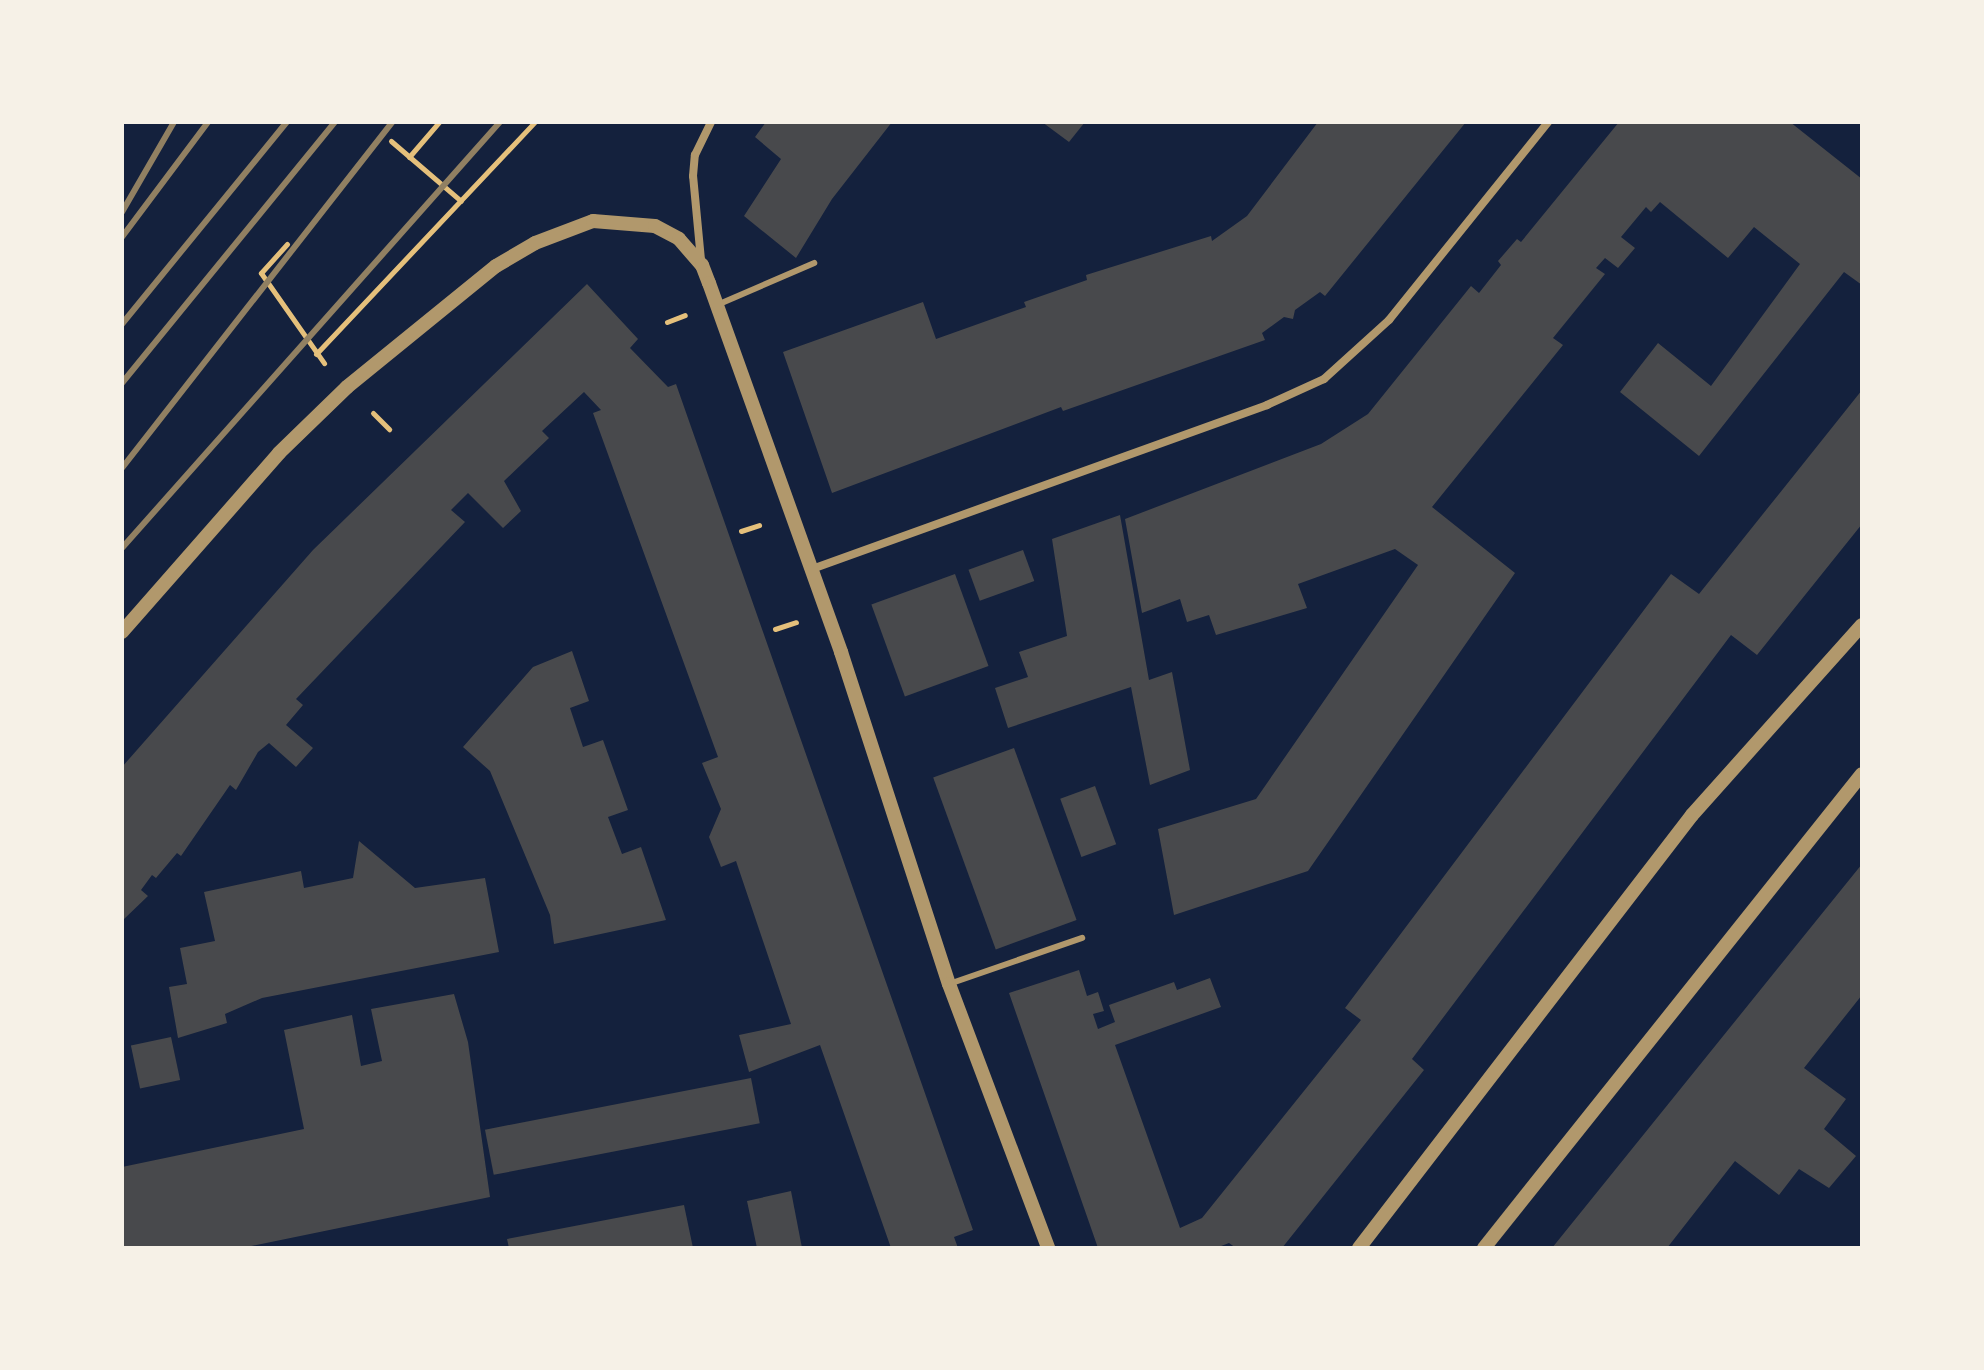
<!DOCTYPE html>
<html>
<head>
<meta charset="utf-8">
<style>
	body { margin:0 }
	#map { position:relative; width:1984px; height:1370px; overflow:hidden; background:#14213d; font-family:Raleway,sans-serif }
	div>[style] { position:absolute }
	.building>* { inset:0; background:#48494c; transform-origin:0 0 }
	.path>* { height:5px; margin:-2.5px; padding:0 2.5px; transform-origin:2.5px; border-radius:2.5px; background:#e5c07b }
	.service>* { height:6px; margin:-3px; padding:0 3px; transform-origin:3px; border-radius:3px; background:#b1986c }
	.minor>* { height:8px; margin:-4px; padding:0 4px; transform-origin:4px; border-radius:4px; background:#b1986c }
	.tertiary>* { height:14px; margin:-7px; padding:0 7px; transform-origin:7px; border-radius:7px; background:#b1986c }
	.rail>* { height:6px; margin:-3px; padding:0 3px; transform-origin:3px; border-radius:3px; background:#918062 }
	span { translate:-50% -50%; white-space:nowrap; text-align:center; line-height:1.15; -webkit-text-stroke:8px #f6f1e7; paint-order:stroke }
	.frame { position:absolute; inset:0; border:124px solid #f6f1e7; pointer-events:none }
</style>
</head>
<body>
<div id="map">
	<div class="building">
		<i style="clip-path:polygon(766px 122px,892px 122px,832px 199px,796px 258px,744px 216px,781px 159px,755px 137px)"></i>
		<i style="clip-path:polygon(1042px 122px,1085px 122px,1069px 142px)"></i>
		<i style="clip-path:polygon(1318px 122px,1466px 122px,1325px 296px,1320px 292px,1295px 310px,1293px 319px,1284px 317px,1262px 333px,1265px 340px,1063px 411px,1061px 407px,832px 493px,783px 352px,923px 302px,936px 339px,1026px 307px,1024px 302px,1087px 280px,1086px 275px,1211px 236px,1212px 241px,1247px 216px)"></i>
		<i style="clip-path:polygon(1619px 122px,1790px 122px,1862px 179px,1862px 285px,1844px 272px,1699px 456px,1620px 392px,1658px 343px,1711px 386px,1800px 264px,1754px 227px,1728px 258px,1660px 202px,1651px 212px,1646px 207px,1621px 237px,1635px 248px,1618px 268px,1605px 258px,1596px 268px,1605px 274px,1553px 338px,1563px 345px,1432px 507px,1515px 573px,1308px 871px,1174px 915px,1158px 829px,1256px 799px,1418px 565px,1395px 549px,1298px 584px,1307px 608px,1216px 635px,1209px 615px,1187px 622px,1180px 599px,1142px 613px,1125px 519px,1321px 444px,1368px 414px,1471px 286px,1479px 293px,1501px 265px,1498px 261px,1517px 239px,1521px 242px)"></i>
		<i style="clip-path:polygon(587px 284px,638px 339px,630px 348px,668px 387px,676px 384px,973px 1230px,954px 1237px,958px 1248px,891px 1248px,820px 1045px,749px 1072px,739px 1035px,791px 1024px,736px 861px,721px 867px,709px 837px,721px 809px,702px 763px,718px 757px,593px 413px,601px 410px,584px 392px,542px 431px,549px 438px,504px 481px,521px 511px,503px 528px,468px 493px,451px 510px,465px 522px,296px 699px,303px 705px,286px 725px,313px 748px,296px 767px,269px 743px,258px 752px,236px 790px,230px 785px,181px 856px,177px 853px,156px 878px,152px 875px,141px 890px,148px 896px,122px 921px,122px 767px,313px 550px)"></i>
		<i style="clip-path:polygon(1862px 390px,1862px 524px,1757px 655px,1731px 635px,1412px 1059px,1424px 1070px,1282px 1248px,1236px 1248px,1229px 1243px,1216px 1248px,1098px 1248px,1009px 993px,1079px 970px,1087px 996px,1098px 992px,1104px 1011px,1093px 1014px,1098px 1029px,1115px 1022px,1109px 1005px,1174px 982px,1177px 990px,1210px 978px,1221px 1007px,1115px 1045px,1180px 1228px,1202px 1218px,1361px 1020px,1345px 1008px,1671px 574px,1699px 594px)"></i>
		<i style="clip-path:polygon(1120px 515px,1149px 680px,1172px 672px,1190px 770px,1150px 785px,1131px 687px,1008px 728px,995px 688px,1028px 677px,1019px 652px,1067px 636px,1052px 539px)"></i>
		<i style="left:1023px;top:550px;width:33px;height:58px;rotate:70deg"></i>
		<i style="left:955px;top:574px;width:98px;height:89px;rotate:70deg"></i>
		<i style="clip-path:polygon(572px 651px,589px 701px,570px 708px,583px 747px,603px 740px,628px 810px,608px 817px,622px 854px,641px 847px,666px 920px,554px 944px,550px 915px,490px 771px,463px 747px,533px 667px)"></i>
		<i style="left:1014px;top:748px;width:183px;height:86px;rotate:70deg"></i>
		<i style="left:1095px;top:786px;width:62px;height:37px;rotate:70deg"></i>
		<i style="clip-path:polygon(359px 841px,415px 888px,485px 878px,499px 952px,262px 998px,225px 1014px,227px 1023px,178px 1038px,169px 987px,187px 984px,180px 948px,215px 941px,204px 892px,301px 871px,304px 888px,353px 878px)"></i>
		<i style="clip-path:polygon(1862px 864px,1862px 995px,1804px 1068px,1846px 1099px,1824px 1129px,1856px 1156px,1829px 1188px,1799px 1169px,1779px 1195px,1735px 1161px,1667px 1248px,1552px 1248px)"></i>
		<i style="clip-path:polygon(454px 994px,468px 1042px,490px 1197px,242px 1248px,122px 1248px,122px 1167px,304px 1129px,284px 1030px,352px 1015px,361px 1066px,382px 1061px,371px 1009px)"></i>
		<i style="left:171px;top:1037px;width:44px;height:41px;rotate:78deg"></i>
		<i style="left:751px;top:1078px;width:46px;height:271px;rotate:79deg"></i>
		<i style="clip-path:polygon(791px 1191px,802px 1248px,757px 1248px,747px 1201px)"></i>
		<i style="clip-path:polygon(684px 1205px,693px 1248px,509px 1248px,507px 1239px)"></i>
	</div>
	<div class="path">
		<i style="left:391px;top:141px;width:92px;rotate:40.6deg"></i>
		<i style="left:409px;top:157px;width:46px;rotate:-49.4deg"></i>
		<i style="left:287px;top:244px;width:39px;rotate:132deg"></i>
		<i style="left:261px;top:273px;width:110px;rotate:55deg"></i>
		<i style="left:667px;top:322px;width:19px;rotate:-21deg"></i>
		<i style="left:316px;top:354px;width:319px;rotate:-46.7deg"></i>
		<i style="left:373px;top:413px;width:23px;rotate:45deg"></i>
		<i style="left:741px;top:531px;width:19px;rotate:-18deg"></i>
		<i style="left:775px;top:629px;width:22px;rotate:-18deg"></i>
	</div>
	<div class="service">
		<i style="left:717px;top:305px;width:106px;rotate:-23.4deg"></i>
		<i style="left:949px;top:984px;width:141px;rotate:-19.1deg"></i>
	</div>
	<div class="minor">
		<i style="left:701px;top:260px;width:84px;rotate:-95.4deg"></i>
		<i style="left:693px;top:176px;width:21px;rotate:-85deg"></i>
		<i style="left:695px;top:155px;width:37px;rotate:-64deg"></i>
		<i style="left:812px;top:569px;width:484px;rotate:-19.8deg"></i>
		<i style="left:1267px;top:405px;width:63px;rotate:-24.5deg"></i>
		<i style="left:1324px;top:379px;width:88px;rotate:-42.2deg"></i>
		<i style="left:1389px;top:320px;width:254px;rotate:-51.2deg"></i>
	</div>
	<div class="tertiary">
		<i style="left:122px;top:632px;width:238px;rotate:-48.7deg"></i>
		<i style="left:279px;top:453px;width:95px;rotate:-44.1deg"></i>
		<i style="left:347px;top:387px;width:192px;rotate:-39.1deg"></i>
		<i style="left:496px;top:266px;width:45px;rotate:-30.5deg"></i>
		<i style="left:535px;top:243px;width:62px;rotate:-20.8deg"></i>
		<i style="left:593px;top:221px;width:62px;rotate:4.6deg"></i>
		<i style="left:655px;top:226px;width:27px;rotate:28deg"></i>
		<i style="left:679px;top:239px;width:35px;rotate:49deg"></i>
		<i style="left:702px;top:265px;width:19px;rotate:69deg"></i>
		<i style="left:709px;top:283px;width:392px;rotate:70.3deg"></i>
		<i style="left:841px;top:652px;width:349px;rotate:72deg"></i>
		<i style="left:949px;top:984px;width:282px;rotate:69.4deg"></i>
		<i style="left:1359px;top:1248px;width:546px;rotate:-52.44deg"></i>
		<i style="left:1692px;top:815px;width:255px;rotate:-48.2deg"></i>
		<i style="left:1484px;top:1248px;width:606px;rotate:-51.43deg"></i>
	</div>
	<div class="rail">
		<i style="left:122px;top:212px;width:104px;rotate:-60deg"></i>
		<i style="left:122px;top:237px;width:144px;rotate:-53.2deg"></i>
		<i style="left:122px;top:324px;width:261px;rotate:-50.8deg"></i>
		<i style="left:122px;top:383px;width:337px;rotate:-50.8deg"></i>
		<i style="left:122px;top:468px;width:439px;rotate:-52deg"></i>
		<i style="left:122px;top:548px;width:570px;rotate:-48.42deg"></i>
	</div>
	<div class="frame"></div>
</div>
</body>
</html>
